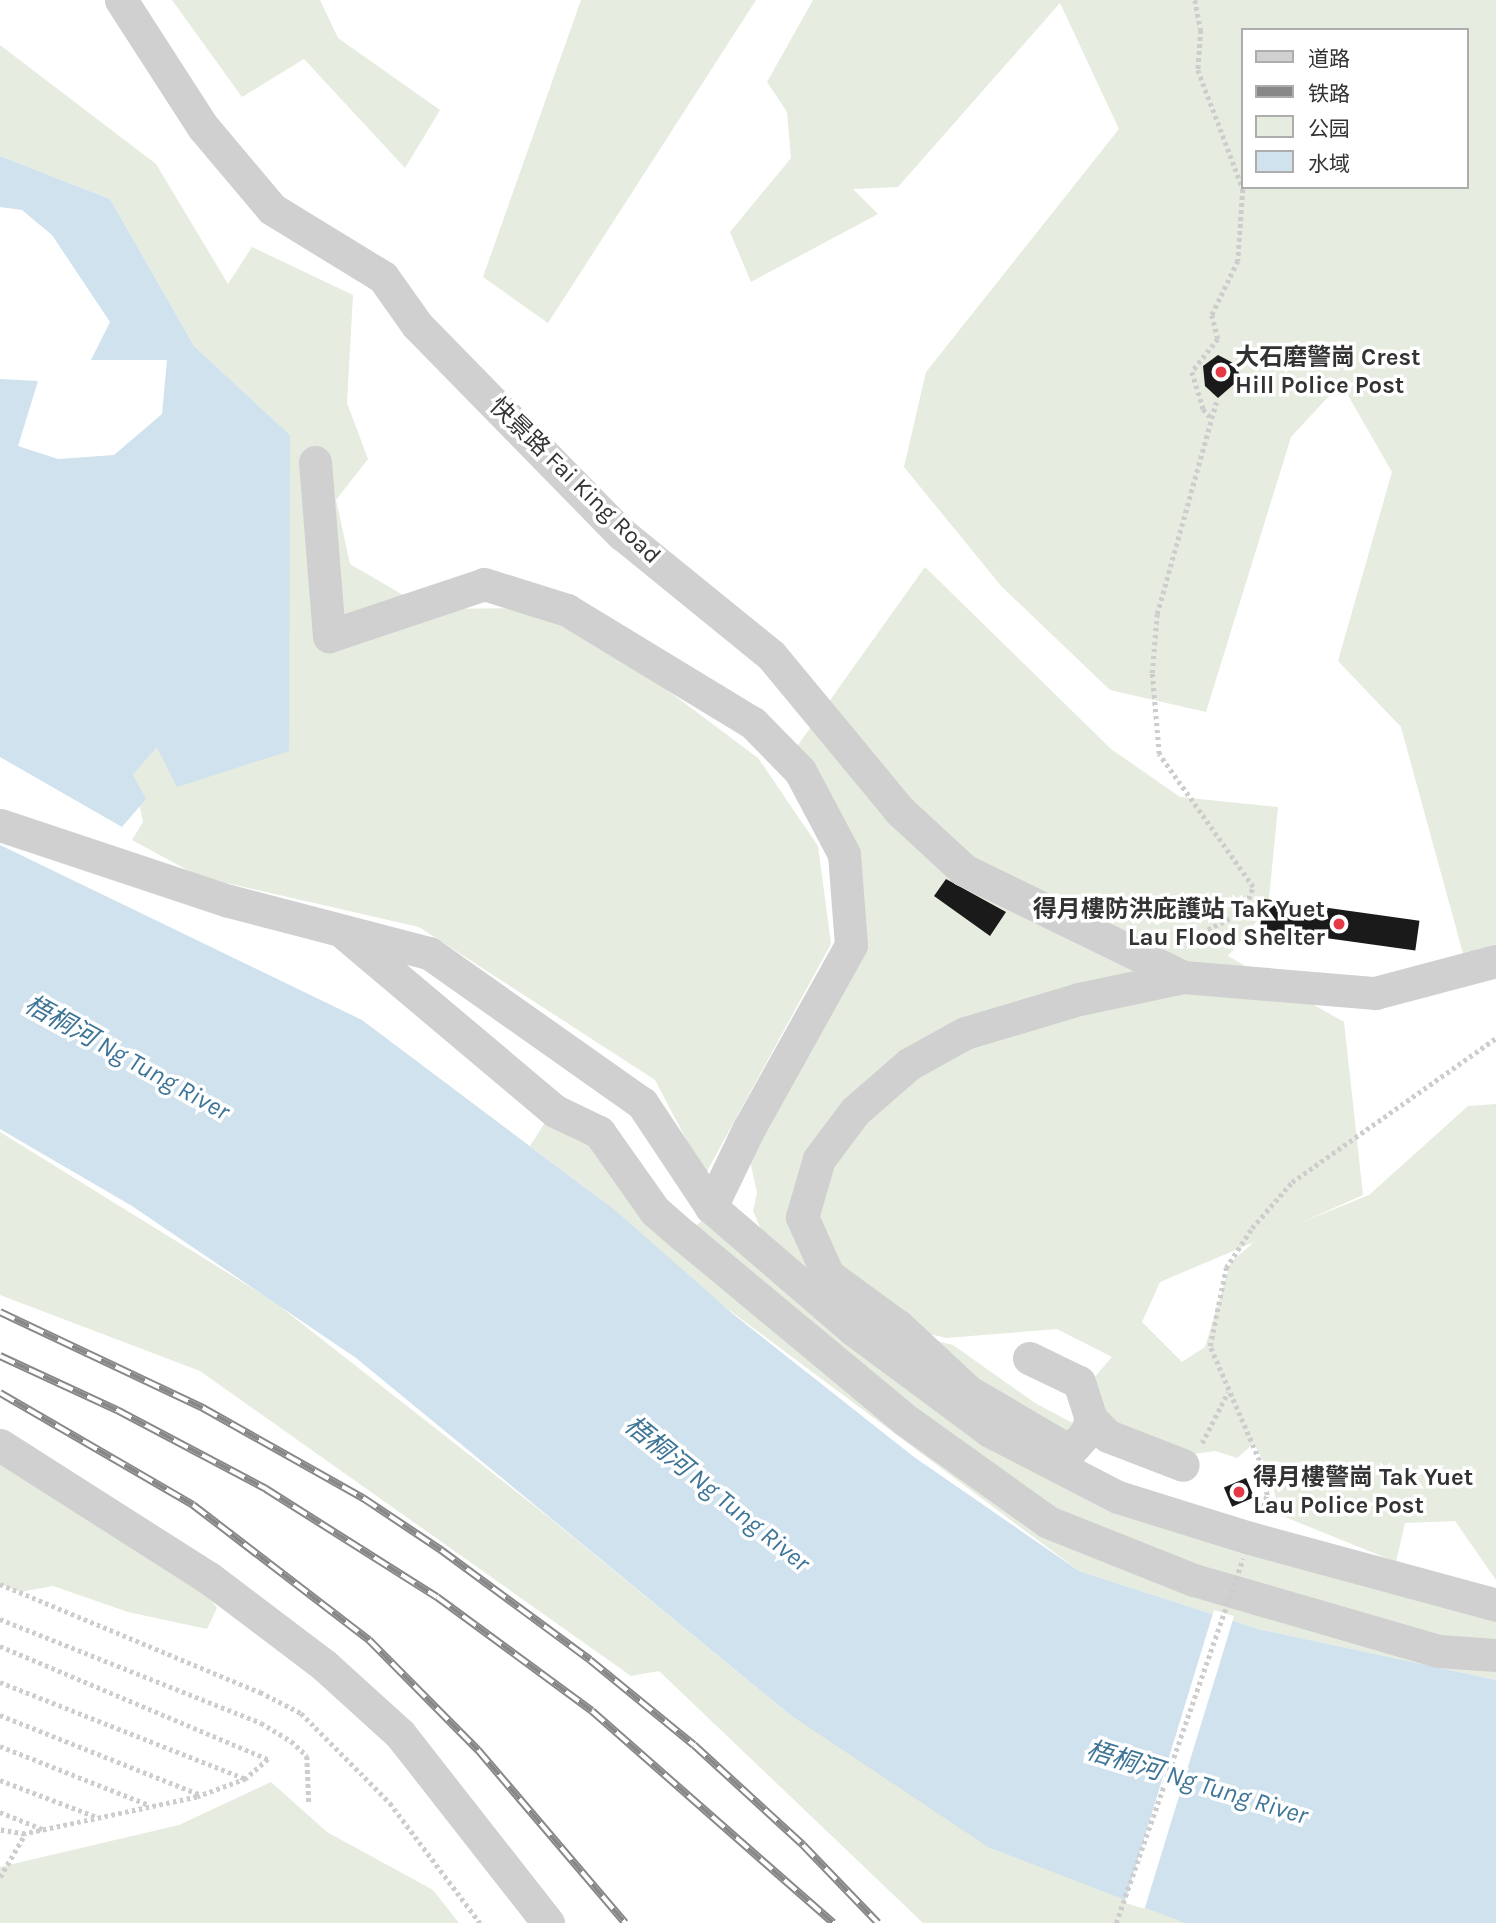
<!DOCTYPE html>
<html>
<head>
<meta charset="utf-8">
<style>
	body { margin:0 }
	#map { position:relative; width:1496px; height:1923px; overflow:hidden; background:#fff; font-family:Karla,"Noto Sans SC",sans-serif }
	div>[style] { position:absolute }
	.green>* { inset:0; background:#e6ecdf }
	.water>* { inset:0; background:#cfe2ee }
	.pier>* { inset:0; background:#fff; transform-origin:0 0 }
	.building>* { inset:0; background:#1a1a1a; transform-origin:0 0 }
	.path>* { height:4.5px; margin-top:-2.25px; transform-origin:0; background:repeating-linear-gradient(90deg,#cdcdcd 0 3.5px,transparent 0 7px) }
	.minor>* { height:33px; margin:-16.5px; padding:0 16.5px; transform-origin:16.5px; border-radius:16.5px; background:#d0d0d0 }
	.rail>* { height:8px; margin-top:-4px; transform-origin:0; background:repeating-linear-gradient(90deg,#fff 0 16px,#888 0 32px); box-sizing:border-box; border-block:2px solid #888 }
	.path-bridge>* { height:4.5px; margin-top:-2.25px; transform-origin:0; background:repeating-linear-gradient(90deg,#cdcdcd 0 3.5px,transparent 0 7px) }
	.dots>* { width:19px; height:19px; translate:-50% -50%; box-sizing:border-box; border:4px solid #fff; border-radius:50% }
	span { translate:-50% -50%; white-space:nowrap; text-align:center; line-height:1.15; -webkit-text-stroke:7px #fff; paint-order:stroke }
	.poi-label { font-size:24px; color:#333; font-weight:700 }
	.left { translate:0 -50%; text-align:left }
	.right { translate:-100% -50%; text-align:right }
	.street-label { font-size:24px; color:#333 }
	.water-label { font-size:26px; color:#3f7597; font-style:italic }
	.legend { position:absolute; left:1241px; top:28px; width:228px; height:161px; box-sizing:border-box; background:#fff; border:2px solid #adadad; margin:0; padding:9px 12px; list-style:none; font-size:21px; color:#333 }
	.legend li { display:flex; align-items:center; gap:14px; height:35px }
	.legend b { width:35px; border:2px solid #adadad }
</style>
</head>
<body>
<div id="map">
	<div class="green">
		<i style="clip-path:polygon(172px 0,320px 0,338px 38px,440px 110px,405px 168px,304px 59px,242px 97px)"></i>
		<i style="clip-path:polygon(581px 0,756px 0,548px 323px,483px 277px)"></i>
		<i style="clip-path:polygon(evenodd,813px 0,1496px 0,1496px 961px,1467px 968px,1401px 727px,1338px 661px,1392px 472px,1341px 383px,1291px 437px,1206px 712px,1110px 690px,1002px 587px,904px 467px,926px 372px,1119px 129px,1060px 3px,898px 187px,853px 189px,878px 214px,751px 282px,730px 232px,791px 158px,787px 112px,767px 82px,813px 0,1242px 30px,1466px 30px,1466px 187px,1242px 187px,1242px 30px)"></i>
		<i style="clip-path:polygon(0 45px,156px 164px,228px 284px,252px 247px,353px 295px,347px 403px,368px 459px,336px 500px,350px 564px,427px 609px,523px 608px,619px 654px,758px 758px,818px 846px,831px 944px,705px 1175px,655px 1080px,419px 927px,200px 877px,132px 840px,143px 822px,133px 775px,157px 747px,290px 435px,194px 346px,110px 199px,0 156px)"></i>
		<i style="clip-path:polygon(evenodd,925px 567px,1111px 749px,1180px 797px,1278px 807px,1268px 908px,1228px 956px,1344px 1022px,1363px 1195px,1300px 1223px,1369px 1195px,1468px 1106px,1496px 1104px,1496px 1580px,1455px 1521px,1405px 1523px,1396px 1562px,1280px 1515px,1270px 1474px,1254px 1443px,1237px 1458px,1215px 1451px,1181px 1456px,1124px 1436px,1094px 1409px,1093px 1379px,1112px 1357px,1057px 1329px,946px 1338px,914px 1330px,775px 1262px,753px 1211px,757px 1193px,745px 1137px,850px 936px,837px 841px,788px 759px,925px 567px,1254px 1242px,1231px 1262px,1205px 1347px,1182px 1362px,1142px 1322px,1160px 1282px,1254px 1242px)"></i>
		<i style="clip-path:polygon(551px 1113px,599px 1132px,684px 1236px,705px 1218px,989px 1443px,1496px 1609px,1496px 1680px,1258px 1629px,1079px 1571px,721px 1304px,605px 1203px,530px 1146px)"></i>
		<i style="clip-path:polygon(0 1132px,273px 1301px,551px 1519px,789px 1714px,1186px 1923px,923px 1923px,659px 1671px,631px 1676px,200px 1371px,0 1295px)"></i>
		<i style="clip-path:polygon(928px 1339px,953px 1345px,1035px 1403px,1080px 1427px,1070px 1441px,993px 1394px)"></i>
		<i style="clip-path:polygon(0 1460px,178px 1558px,217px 1608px,207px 1629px,128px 1612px,53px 1586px,20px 1592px,0 1584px)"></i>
		<i style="clip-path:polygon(271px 1782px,327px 1832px,433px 1890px,459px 1923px,0 1923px,0 1867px,179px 1825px)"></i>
	</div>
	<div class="water">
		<i style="clip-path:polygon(0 156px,110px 199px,194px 346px,290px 435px,289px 751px,177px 787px,157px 747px,133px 775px,146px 799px,122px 827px,0 757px,0 379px,38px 381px,18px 446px,58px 459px,114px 455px,162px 414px,167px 360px,91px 360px,110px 322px,52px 235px,22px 210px,0 207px)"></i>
		<i style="clip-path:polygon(0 845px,362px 1020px,616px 1211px,733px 1314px,914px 1457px,1079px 1571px,1258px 1629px,1496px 1680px,1496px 1923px,1185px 1923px,988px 1847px,789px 1714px,356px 1358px,132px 1206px,0 1129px)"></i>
	</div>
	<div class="pier">
		<i style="left:1214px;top:1610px;width:21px;height:306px;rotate:17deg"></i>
	</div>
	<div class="building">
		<i style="clip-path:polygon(1218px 355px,1235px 364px,1241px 378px,1218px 398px,1205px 386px,1203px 366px)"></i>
		<i style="clip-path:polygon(946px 879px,1006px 912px,990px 936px,934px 896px)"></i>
		<i style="left:1264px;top:899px;width:157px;height:30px;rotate:8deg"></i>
		<i style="left:1246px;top:1478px;width:21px;height:24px;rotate:67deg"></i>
	</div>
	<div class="path">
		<i style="left:1195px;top:0;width:31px;rotate:79deg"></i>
		<i style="left:1201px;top:30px;width:40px;rotate:94.3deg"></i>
		<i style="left:1198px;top:70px;width:127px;rotate:69.3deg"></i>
		<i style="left:1243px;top:189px;width:72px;rotate:94deg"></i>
		<i style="left:1238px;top:261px;width:60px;rotate:115.7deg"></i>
		<i style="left:1212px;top:315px;width:25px;rotate:76deg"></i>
		<i style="left:1218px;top:339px;width:42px;rotate:128.2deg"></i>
		<i style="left:1192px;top:372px;width:39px;rotate:73deg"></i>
		<i style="left:1203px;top:409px;width:13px;rotate:48deg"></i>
		<i style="left:1188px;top:948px;width:9px;rotate:-84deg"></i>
		<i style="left:1189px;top:939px;width:60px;rotate:-26.6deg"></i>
		<i style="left:1243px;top:912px;width:27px;rotate:-68deg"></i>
		<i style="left:1253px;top:887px;width:163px;rotate:-125.3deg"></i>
		<i style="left:1159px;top:754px;width:81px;rotate:-94.9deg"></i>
		<i style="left:1152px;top:673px;width:59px;rotate:-85.2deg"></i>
		<i style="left:1157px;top:614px;width:220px;rotate:-74.4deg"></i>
		<i style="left:1202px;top:1443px;width:57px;rotate:-63deg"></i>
		<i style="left:1261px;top:1513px;width:19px;rotate:-72deg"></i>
		<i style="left:1267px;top:1495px;width:28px;rotate:-100deg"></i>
		<i style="left:1262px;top:1467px;width:132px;rotate:-113.3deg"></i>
		<i style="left:1210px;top:1346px;width:80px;rotate:-78.4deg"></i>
		<i style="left:1226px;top:1268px;width:48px;rotate:-57deg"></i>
		<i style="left:1252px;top:1228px;width:61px;rotate:-49deg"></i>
		<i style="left:1292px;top:1182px;width:250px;rotate:-35.2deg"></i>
		<i style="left:0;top:1584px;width:282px;rotate:22.6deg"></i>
		<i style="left:260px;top:1692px;width:46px;rotate:27.1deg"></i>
		<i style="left:301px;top:1713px;width:127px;rotate:45.3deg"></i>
		<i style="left:390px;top:1803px;width:150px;rotate:53.1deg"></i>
		<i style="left:0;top:1619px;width:281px;rotate:21.7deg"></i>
		<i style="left:261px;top:1723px;width:35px;rotate:31deg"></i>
		<i style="left:291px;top:1741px;width:22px;rotate:43deg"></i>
		<i style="left:307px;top:1756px;width:47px;rotate:87.6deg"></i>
		<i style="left:0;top:1646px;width:291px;rotate:22.9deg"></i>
		<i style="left:268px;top:1759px;width:30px;rotate:138deg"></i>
		<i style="left:246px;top:1779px;width:52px;rotate:159.8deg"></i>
		<i style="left:197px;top:1797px;width:176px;rotate:167.9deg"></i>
		<i style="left:25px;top:1834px;width:25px;rotate:-171deg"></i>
		<i style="left:0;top:1682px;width:264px;rotate:21.5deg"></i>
		<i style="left:0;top:1715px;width:216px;rotate:21.7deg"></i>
		<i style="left:0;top:1746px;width:160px;rotate:21.6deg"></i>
		<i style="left:0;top:1780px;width:104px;rotate:20.9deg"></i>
		<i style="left:0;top:1812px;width:48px;rotate:21.8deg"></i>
		<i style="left:0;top:1877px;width:50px;rotate:-59.8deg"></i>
	</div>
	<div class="minor">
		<i style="left:121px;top:0;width:151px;rotate:57.2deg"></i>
		<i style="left:203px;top:127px;width:107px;rotate:49.9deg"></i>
		<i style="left:272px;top:209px;width:130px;rotate:31.5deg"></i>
		<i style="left:383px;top:277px;width:59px;rotate:54.7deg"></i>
		<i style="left:417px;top:325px;width:293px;rotate:45.6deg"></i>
		<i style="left:622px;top:534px;width:192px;rotate:39.1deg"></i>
		<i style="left:771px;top:655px;width:202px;rotate:50.4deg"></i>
		<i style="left:900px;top:811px;width:87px;rotate:42.7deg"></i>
		<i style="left:964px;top:870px;width:244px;rotate:26deg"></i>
		<i style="left:315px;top:462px;width:175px;rotate:85.4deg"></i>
		<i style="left:329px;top:636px;width:163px;rotate:-18.5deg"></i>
		<i style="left:484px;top:584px;width:87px;rotate:17.4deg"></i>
		<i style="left:567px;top:610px;width:218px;rotate:31.3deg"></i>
		<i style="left:753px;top:723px;width:67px;rotate:45.6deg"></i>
		<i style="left:800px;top:771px;width:94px;rotate:62.1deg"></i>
		<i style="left:844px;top:854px;width:91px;rotate:85.6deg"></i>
		<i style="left:851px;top:945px;width:210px;rotate:119.1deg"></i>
		<i style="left:749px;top:1128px;width:88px;rotate:115.7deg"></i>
		<i style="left:0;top:825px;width:241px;rotate:18.4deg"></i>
		<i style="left:229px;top:901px;width:207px;rotate:14.6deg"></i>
		<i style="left:429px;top:953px;width:261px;rotate:35.2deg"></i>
		<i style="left:642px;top:1103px;width:125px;rotate:56.4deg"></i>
		<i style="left:711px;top:1207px;width:189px;rotate:40.7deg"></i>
		<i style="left:854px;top:1330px;width:169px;rotate:36.6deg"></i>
		<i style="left:990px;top:1431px;width:144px;rotate:27.3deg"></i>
		<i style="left:1118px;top:1497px;width:138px;rotate:17.3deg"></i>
		<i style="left:1250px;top:1538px;width:255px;rotate:15.2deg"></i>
		<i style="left:346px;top:935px;width:273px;rotate:40.1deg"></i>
		<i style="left:555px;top:1111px;width:49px;rotate:25.5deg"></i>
		<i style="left:599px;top:1132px;width:97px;rotate:54.7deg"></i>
		<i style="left:655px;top:1211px;width:38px;rotate:41deg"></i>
		<i style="left:684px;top:1236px;width:290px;rotate:39.7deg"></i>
		<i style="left:907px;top:1421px;width:173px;rotate:35.6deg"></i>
		<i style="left:1048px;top:1522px;width:157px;rotate:21.7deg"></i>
		<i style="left:1194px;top:1580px;width:255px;rotate:16.2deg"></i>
		<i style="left:1439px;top:1651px;width:57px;rotate:4deg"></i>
		<i style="left:1029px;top:1358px;width:55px;rotate:25.6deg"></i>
		<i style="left:1079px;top:1382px;width:39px;rotate:72deg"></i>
		<i style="left:1091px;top:1419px;width:15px;rotate:110deg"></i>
		<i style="left:1086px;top:1433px;width:24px;rotate:132deg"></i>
		<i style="left:1091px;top:1419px;width:24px;rotate:45deg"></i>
		<i style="left:1108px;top:1436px;width:80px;rotate:21.1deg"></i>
		<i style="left:0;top:1445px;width:248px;rotate:32.5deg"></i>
		<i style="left:209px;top:1578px;width:144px;rotate:37.1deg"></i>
		<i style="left:324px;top:1665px;width:103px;rotate:42.2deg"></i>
		<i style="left:400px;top:1734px;width:240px;rotate:51.9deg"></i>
		<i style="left:1068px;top:1450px;width:116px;rotate:-149.5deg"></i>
		<i style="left:968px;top:1391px;width:96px;rotate:-137.1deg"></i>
		<i style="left:898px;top:1326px;width:87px;rotate:-143.9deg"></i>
		<i style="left:828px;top:1275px;width:64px;rotate:-114.1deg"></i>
		<i style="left:802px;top:1217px;width:60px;rotate:-73.7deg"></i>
		<i style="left:819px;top:1159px;width:60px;rotate:-53.1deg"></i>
		<i style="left:855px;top:1111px;width:72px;rotate:-41deg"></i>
		<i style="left:909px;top:1064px;width:64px;rotate:-29deg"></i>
		<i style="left:965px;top:1033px;width:119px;rotate:-16.6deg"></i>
		<i style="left:1079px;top:999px;width:106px;rotate:-11.9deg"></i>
		<i style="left:1183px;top:977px;width:193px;rotate:4.8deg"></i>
		<i style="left:1375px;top:993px;width:125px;rotate:-14.8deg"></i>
	</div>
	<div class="rail">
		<i style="left:0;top:1312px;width:225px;rotate:25.3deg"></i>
		<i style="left:203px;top:1408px;width:184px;rotate:29.4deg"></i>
		<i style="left:363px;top:1498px;width:94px;rotate:33.7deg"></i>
		<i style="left:441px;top:1550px;width:185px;rotate:36.4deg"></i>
		<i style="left:590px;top:1660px;width:134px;rotate:39.3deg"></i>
		<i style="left:694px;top:1745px;width:148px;rotate:42.5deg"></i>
		<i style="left:803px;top:1845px;width:108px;rotate:46.1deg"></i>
		<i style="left:0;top:1356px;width:129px;rotate:24.8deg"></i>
		<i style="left:117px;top:1410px;width:169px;rotate:27.9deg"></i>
		<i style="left:266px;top:1489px;width:202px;rotate:32.3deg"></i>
		<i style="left:437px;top:1597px;width:192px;rotate:36.3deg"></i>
		<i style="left:592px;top:1711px;width:321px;rotate:41.3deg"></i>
		<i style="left:0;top:1393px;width:223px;rotate:30.1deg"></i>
		<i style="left:193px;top:1505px;width:222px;rotate:37.5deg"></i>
		<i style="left:369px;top:1640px;width:155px;rotate:45.3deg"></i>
		<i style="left:478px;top:1750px;width:227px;rotate:49.6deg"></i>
	</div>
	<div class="path-bridge">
		<i style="left:1116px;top:1923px;width:386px;rotate:-70.8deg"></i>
	</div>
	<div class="dots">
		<i style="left:1221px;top:372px;background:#e63946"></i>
		<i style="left:1339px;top:924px;background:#e63946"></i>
		<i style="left:1239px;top:1492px;background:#e63946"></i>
	</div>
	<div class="poi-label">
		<span class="left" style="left:1235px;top:372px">大石磨警崗 Crest<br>Hill Police Post</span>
		<span class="right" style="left:1325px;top:924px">得月樓防洪庇護站 Tak Yuet<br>Lau Flood Shelter</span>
		<span class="left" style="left:1253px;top:1492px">得月樓警崗 Tak Yuet<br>Lau Police Post</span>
	</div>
	<div class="street-label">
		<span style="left:575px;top:481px;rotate:44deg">快景路 Fai King Road</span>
	</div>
	<div class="water-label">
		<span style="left:127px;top:1058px;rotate:29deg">梧桐河 Ng Tung River</span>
		<span style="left:717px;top:1494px;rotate:39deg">梧桐河 Ng Tung River</span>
		<span style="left:1197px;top:1783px;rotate:17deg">梧桐河 Ng Tung River</span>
	</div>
	<ul class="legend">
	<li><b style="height:9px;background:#d0d0d0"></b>道路</li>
	<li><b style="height:9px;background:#888"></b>铁路</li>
	<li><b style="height:19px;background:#e6ecdf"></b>公园</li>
	<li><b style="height:19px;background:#cfe2ee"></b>水域</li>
	</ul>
</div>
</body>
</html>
